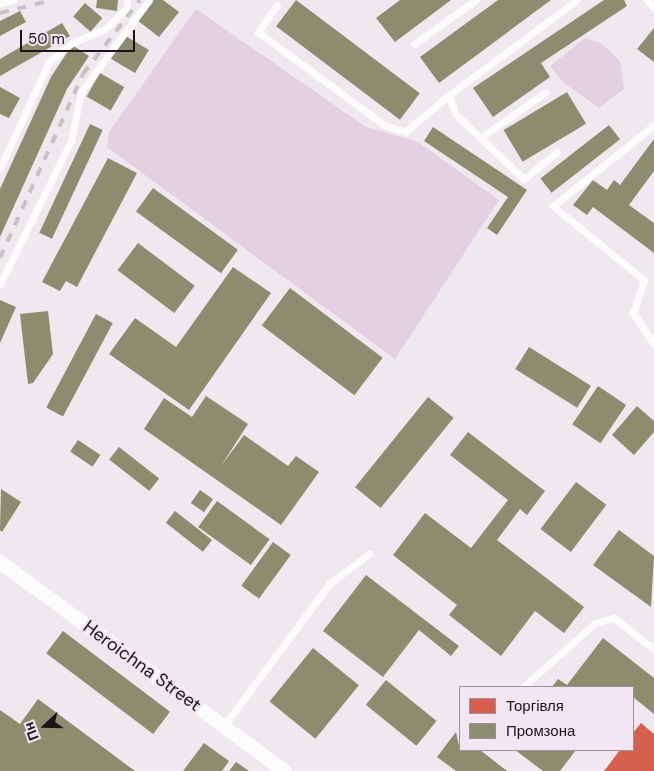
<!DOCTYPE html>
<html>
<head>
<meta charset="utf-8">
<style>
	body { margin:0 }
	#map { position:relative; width:654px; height:771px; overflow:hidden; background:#f0e8ef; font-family:"DM Sans",sans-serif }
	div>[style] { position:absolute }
	.green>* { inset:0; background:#e5cfe2 }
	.shops>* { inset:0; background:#d6604d }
	.industry>* { inset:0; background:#8c8c6e; transform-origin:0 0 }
	.service>* { height:7px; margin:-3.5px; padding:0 3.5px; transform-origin:3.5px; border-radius:3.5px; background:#fdfcfd }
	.minor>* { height:14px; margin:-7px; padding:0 7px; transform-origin:7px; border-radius:7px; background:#fdfcfd }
	.rail>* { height:4px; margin-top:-2px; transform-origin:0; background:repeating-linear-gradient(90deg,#c4c2c4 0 9px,transparent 0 18px) }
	span { translate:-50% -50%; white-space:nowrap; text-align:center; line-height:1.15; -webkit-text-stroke:5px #f4e5f2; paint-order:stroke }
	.street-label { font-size:18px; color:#1a151a }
	.legend { position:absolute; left:459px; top:686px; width:175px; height:65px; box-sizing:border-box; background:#f4e5f2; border:1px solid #9d929c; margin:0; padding:6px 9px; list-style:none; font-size:15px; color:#1a151a }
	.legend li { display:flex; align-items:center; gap:10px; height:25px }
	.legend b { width:25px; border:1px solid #9d929c }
	.north { position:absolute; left:20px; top:701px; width:50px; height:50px; -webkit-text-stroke:4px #f4e5f2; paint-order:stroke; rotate:249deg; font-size:14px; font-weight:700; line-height:20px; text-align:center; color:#1a151a }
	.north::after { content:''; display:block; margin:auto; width:18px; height:22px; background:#1a151a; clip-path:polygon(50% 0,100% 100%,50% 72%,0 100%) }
	.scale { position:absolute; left:20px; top:30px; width:115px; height:22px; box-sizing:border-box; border:2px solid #1a151a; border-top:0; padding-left:6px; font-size:15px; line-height:18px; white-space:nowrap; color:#1a151a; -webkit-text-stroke:4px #f4e5f2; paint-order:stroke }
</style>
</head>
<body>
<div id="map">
	<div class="green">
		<i style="clip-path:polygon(196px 9px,366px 127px,418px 142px,499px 200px,395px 359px,107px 147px,109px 132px)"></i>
		<i style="clip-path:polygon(585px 38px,602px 44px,620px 61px,624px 89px,599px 108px,564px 83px,550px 66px)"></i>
	</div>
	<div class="shops">
		<i style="clip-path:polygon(641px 723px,654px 734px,654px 771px,604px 771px,620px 750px,633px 750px,633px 733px)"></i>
	</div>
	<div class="industry">
		<i style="clip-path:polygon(97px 0,118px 0,117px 11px,96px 8px)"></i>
		<i style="clip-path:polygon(153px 0,163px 0,179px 12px,159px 37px,137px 20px)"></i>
		<i style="left:296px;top:0;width:155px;height:33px;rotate:37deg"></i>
		<i style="clip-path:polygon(400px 0,451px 0,395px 42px,376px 18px)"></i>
		<i style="clip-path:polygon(498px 0,551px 0,439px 83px,420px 57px)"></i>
		<i style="clip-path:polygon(604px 0,624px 0,627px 6px,541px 63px,550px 77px,493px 117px,473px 88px)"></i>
		<i style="left:85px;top:3px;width:23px;height:18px;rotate:41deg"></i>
		<i style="clip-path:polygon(20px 11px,26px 22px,0 36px,0 21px)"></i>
		<i style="clip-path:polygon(62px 23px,70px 36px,0 76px,0 59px)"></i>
		<i style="clip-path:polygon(654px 28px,654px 62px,637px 49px)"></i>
		<i style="left:124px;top:35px;width:29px;height:27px;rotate:31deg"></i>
		<i style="clip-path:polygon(72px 45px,89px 56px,67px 89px,0 237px,0 189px,51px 77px)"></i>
		<i style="left:100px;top:73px;width:28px;height:27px;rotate:30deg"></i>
		<i style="clip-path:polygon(0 87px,20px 98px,9px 118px,0 114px)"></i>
		<i style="left:567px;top:92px;width:37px;height:74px;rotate:59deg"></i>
		<i style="left:90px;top:124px;width:14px;height:120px;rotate:25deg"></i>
		<i style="left:609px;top:125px;width:18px;height:87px;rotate:52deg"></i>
		<i style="clip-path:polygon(433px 127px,527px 190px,497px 235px,487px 228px,508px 197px,424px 141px)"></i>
		<i style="clip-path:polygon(654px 139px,654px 171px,629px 205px,654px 223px,654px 253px,593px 207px,587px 215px,573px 205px,593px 180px,607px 190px,614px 180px,620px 185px)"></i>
		<i style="clip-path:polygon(108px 158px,137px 173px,77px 287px,66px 281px,60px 291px,42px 282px)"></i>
		<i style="left:153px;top:188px;width:105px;height:29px;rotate:36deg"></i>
		<i style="left:138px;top:243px;width:71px;height:34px;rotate:37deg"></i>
		<i style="clip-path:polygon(233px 267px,271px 293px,189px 410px,109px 354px,135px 318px,176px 347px)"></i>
		<i style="left:290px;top:288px;width:116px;height:47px;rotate:37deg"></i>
		<i style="clip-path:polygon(0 300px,16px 307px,0 343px)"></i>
		<i style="clip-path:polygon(48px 311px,53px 354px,33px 383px,28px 384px,20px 314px)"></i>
		<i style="left:96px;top:314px;width:19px;height:106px;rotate:28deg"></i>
		<i style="left:529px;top:347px;width:73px;height:26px;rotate:32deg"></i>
		<i style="left:598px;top:386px;width:34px;height:46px;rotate:34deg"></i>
		<i style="clip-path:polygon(206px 396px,248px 424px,221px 466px,244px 435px,288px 466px,296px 456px,319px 472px,281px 525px,144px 429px,164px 398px,192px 417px)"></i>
		<i style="left:428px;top:397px;width:33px;height:116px;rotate:39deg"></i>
		<i style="clip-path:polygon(637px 406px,654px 421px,654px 432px,634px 455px,612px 435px)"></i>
		<i style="clip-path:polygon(468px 432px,545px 491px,527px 515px,520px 509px,497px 540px,584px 607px,564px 633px,535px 611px,501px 656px,449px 615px,457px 605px,393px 555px,425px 513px,471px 548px,508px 500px,450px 455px)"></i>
		<i style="left:78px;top:440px;width:27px;height:14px;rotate:34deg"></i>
		<i style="left:119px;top:447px;width:51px;height:16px;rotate:38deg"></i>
		<i style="left:576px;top:482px;width:38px;height:59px;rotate:37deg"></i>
		<i style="clip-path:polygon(1px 489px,21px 502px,2px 532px,0 530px)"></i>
		<i style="left:200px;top:490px;width:16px;height:16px;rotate:35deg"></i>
		<i style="left:217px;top:501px;width:65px;height:32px;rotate:36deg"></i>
		<i style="left:175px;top:511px;width:47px;height:15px;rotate:38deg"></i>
		<i style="clip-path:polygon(619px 530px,654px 556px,651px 607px,593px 565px)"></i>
		<i style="left:273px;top:542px;width:22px;height:54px;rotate:36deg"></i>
		<i style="clip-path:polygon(366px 575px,459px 646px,451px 656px,419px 630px,383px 677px,323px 631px)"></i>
		<i style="left:63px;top:631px;width:134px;height:28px;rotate:37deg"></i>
		<i style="clip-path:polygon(603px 638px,654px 678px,654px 714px,633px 697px,633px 687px,552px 687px,558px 679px,567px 685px)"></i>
		<i style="left:313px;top:648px;width:59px;height:69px;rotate:39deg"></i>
		<i style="left:386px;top:680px;width:65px;height:32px;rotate:39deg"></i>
		<i style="clip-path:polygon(38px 699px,135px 771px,0 771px,0 710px,20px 724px)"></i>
		<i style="clip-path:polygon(456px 732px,460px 750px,480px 750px,507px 771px,456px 771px,437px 757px)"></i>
		<i style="clip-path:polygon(204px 743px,229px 761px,222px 771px,183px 771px)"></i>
		<i style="clip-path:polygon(515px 750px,576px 750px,560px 771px,543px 771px)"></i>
		<i style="clip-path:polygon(236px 762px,249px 771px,229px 771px)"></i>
	</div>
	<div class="service">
		<i style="left:647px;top:0;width:11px;rotate:49deg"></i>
		<i style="left:0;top:3px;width:14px;rotate:-12deg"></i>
		<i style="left:277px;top:5px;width:33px;rotate:125deg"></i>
		<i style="left:258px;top:32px;width:157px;rotate:36.4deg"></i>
		<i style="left:384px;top:125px;width:22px;rotate:18deg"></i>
		<i style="left:405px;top:132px;width:57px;rotate:-40.1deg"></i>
		<i style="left:414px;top:44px;width:76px;rotate:-35.4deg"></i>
		<i style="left:654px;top:125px;width:129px;rotate:141.3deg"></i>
		<i style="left:553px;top:206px;width:117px;rotate:39.1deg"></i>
		<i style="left:644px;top:280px;width:35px;rotate:108deg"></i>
		<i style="left:633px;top:313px;width:37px;rotate:56deg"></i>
		<i style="left:480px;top:138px;width:80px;rotate:-34.9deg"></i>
		<i style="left:557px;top:152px;width:43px;rotate:140.7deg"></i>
		<i style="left:524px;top:179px;width:93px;rotate:-136.7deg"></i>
		<i style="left:456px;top:115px;width:21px;rotate:-109deg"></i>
		<i style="left:449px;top:95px;width:159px;rotate:-36.6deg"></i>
		<i style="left:0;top:168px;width:117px;rotate:-65.2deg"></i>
		<i style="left:49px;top:62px;width:30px;rotate:-40deg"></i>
		<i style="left:72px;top:43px;width:36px;rotate:-23deg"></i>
		<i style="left:105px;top:29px;width:30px;rotate:-44deg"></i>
		<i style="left:127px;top:8px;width:8px;rotate:-90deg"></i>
		<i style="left:0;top:284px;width:160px;rotate:-63.6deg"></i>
		<i style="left:71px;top:141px;width:50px;rotate:-78.5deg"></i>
		<i style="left:81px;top:92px;width:114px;rotate:-53.5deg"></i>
		<i style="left:523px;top:687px;width:96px;rotate:-41.6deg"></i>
		<i style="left:595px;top:623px;width:20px;rotate:-15deg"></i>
		<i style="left:614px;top:618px;width:51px;rotate:37.8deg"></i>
		<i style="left:223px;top:727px;width:179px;rotate:-53.4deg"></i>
		<i style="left:330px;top:583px;width:49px;rotate:-36.6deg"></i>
	</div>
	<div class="minor">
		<i style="left:0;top:562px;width:353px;rotate:36.3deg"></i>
	</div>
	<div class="rail">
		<i style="left:0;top:13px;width:54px;rotate:-14deg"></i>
		<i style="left:0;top:258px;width:202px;rotate:-65.7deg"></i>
		<i style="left:83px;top:74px;width:93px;rotate:-52.4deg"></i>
	</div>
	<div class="street-label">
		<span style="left:142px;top:666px;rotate:36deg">Heroichna Street</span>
	</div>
	<ul class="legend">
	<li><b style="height:14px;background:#d6604d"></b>Торгівля</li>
	<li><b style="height:14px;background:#8c8c6e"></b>Промзона</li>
	</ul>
	<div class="north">Пн</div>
	<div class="scale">50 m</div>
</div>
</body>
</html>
